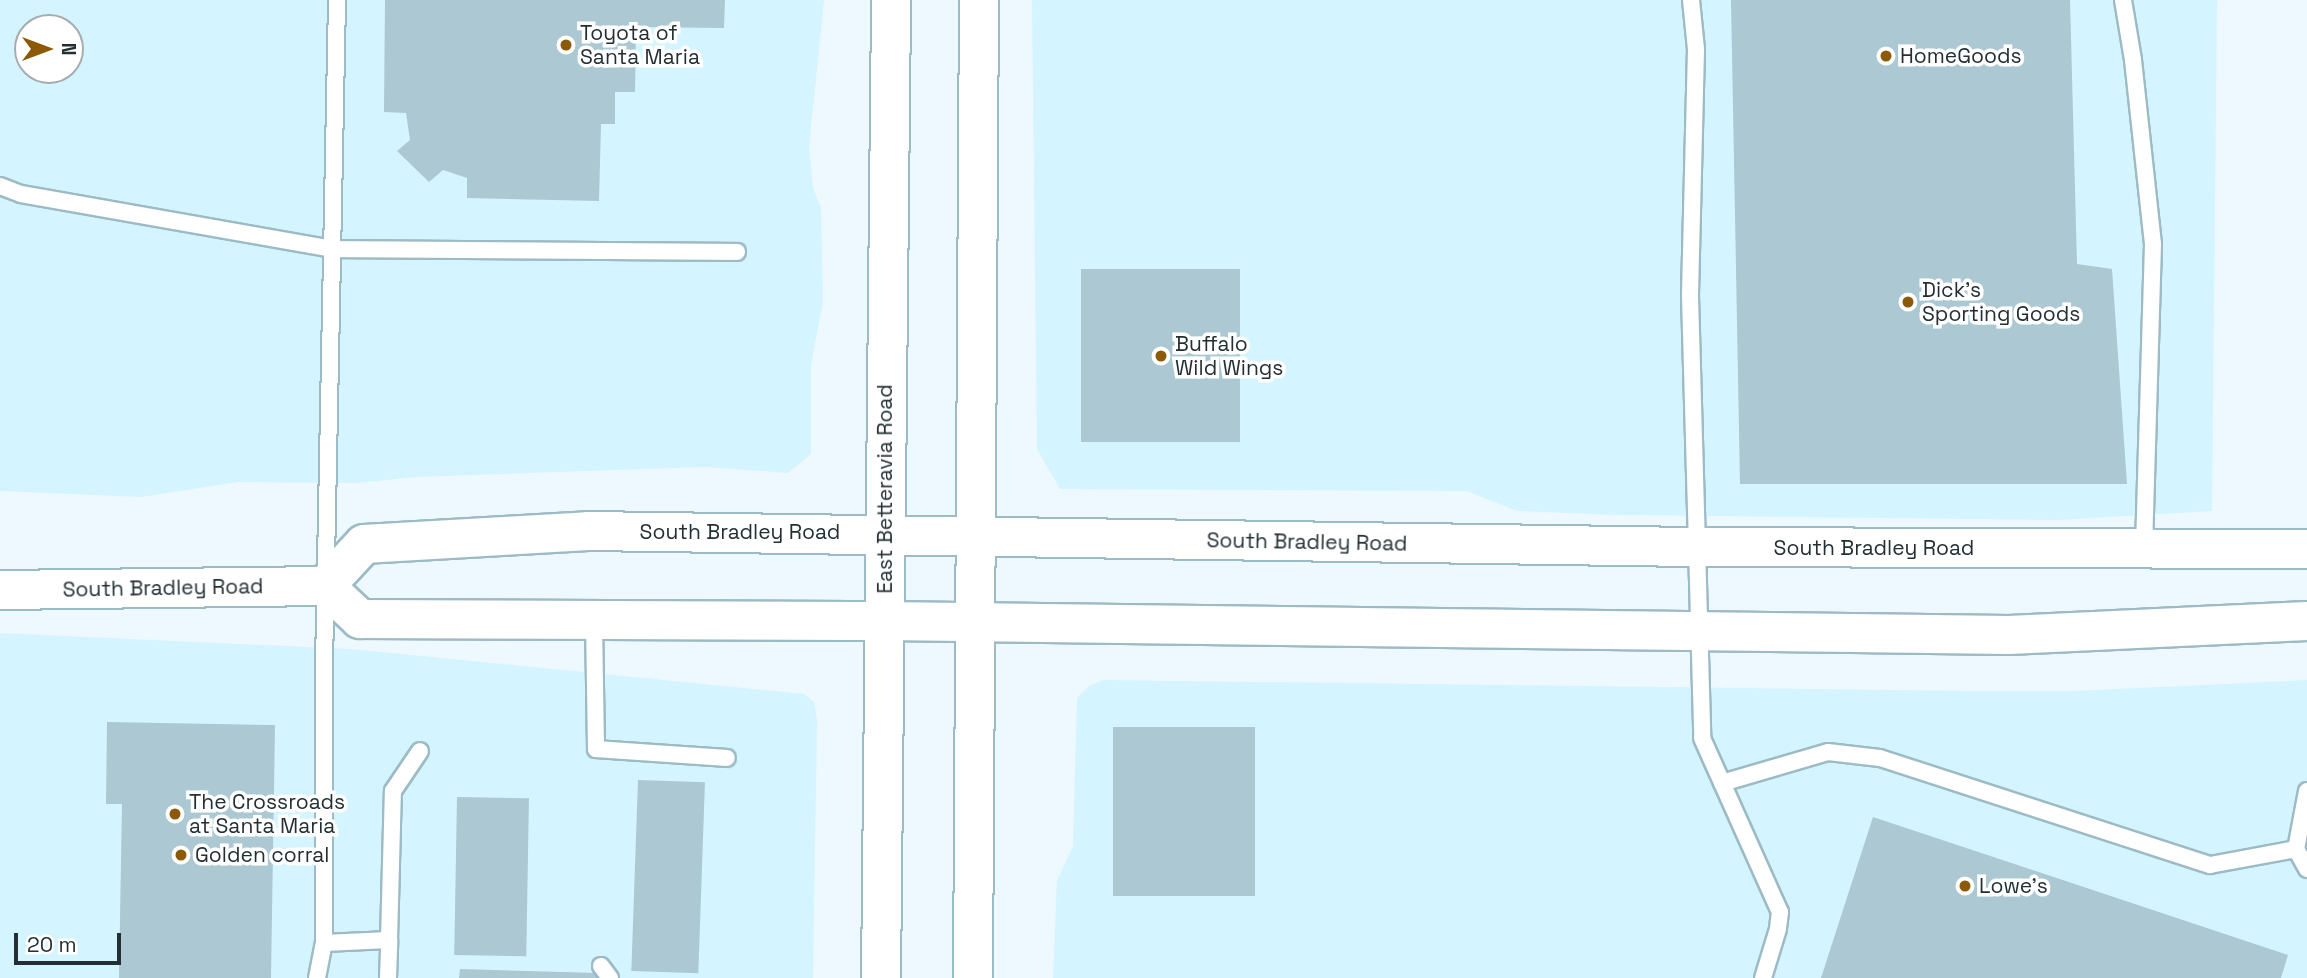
<!DOCTYPE html>
<html>
<head>
<meta charset="utf-8">
<style>
	body { margin:0 }
	#map { position:relative; width:2307px; height:978px; overflow:hidden; background:#edf9fe; font-family:"Space Grotesk",sans-serif }
	div>[style] { position:absolute }
	.built>* { inset:0; background:#d4f4ff }
	.building>* { inset:0; background:#abc8d3; transform-origin:0 0 }
	.roads { filter:drop-shadow(2px 0 #9dbbc5) drop-shadow(-2px 0 #9dbbc5) drop-shadow(0 2px #9dbbc5) drop-shadow(0 -2px #9dbbc5) }
	.lane>* { height:16px; margin:-8px; padding:0 8px; transform-origin:8px; border-radius:8px; background:#fff }
	.secondary>* { height:38px; margin:-19px; padding:0 19px; transform-origin:19px; border-radius:19px; background:#fff }
	.highway>* { height:38px; margin:-19px; padding:0 19px; transform-origin:19px; border-radius:19px; background:#fff }
	.dots>* { width:19px; height:19px; translate:-50% -50%; box-sizing:border-box; border:4px solid #fff; border-radius:50% }
	span { translate:-50% -50%; white-space:nowrap; text-align:center; line-height:1.15; -webkit-text-stroke:7px #fff; paint-order:stroke }
	.poi-label { font-size:21px; color:#232f33 }
	.left { translate:0 -50%; text-align:left }
	.street-label { font-size:21px; color:#232f33 }
	.north { position:absolute; left:14px; top:14px; width:70px; height:70px; box-sizing:border-box; background:#fff; border:2px solid #a7acad; border-radius:50%; rotate:90deg; font-size:19px; font-weight:700; line-height:28px; text-align:center; color:#232f33 }
	.north::after { content:''; display:block; margin:auto; width:24px; height:32px; background:#8c5a06; clip-path:polygon(50% 0,100% 100%,50% 72%,0 100%) }
	.scale { position:absolute; left:14px; top:933px; width:107px; height:32px; box-sizing:border-box; border:4px solid #232f33; border-top:0; padding-left:9px; font-size:21px; line-height:24px; white-space:nowrap; color:#232f33; -webkit-text-stroke:5px #fff; paint-order:stroke }
</style>
</head>
<body>
<div id="map">
	<div class="built">
		<i style="clip-path:polygon(evenodd,0 0,824px 0,809px 147px,813px 188px,821px 208px,823px 302px,811px 365px,811px 454px,788px 473px,705px 467px,415px 477px,358px 483px,238px 482px,141px 497px,0 491px,0 0,28px 28px,70px 28px,70px 70px,28px 70px,28px 28px)"></i>
		<i style="clip-path:polygon(1032px 0,2217px 0,2212px 511px,2059px 520px,1616px 515px,1517px 511px,1467px 491px,1060px 489px,1037px 449px)"></i>
		<i style="clip-path:polygon(0 633px,351px 649px,804px 694px,814px 702px,817px 719px,813px 978px,0 978px)"></i>
		<i style="clip-path:polygon(1103px 680px,1970px 691px,2075px 691px,2307px 680px,2307px 978px,1053px 978px,1057px 881px,1073px 846px,1077px 698px,1089px 686px)"></i>
	</div>
	<div class="building">
		<i style="clip-path:polygon(385px 0,725px 0,724px 28px,636px 27px,635px 92px,615px 92px,615px 124px,601px 124px,599px 201px,467px 198px,467px 178px,443px 170px,429px 182px,397px 151px,410px 140px,406px 113px,384px 112px)"></i>
		<i style="clip-path:polygon(1731px 0,2070px 0,2077px 264px,2112px 269px,2127px 484px,1740px 484px)"></i>
		<i style="left:1081px;top:269px;width:159px;height:173px"></i>
		<i style="clip-path:polygon(107px 722px,275px 725px,271px 978px,119px 978px,122px 804px,106px 804px)"></i>
		<i style="left:1113px;top:727px;width:142px;height:169px"></i>
		<i style="left:638px;top:780px;width:67px;height:191px;rotate:2deg"></i>
		<i style="left:457px;top:797px;width:72px;height:158px;rotate:1deg"></i>
		<i style="clip-path:polygon(1873px 817px,2288px 955px,2281px 978px,1821px 978px)"></i>
		<i style="clip-path:polygon(460px 969px,598px 973px,598px 978px,459px 978px)"></i>
	</div>
	<div class="roads">
		<div class="lane">
			<i style="left:1691px;top:0;width:49px;rotate:84.2deg"></i>
			<i style="left:1696px;top:49px;width:247px;rotate:91.4deg"></i>
			<i style="left:1690px;top:296px;width:442px;rotate:88.4deg"></i>
			<i style="left:1702px;top:738px;width:191px;rotate:65.9deg"></i>
			<i style="left:1780px;top:912px;width:17px;rotate:97deg"></i>
			<i style="left:1778px;top:929px;width:51px;rotate:107deg"></i>
			<i style="left:2123px;top:0;width:61px;rotate:80.5deg"></i>
			<i style="left:2133px;top:60px;width:185px;rotate:83.8deg"></i>
			<i style="left:2153px;top:244px;width:305px;rotate:91.7deg"></i>
			<i style="left:0;top:186px;width:22px;rotate:21deg"></i>
			<i style="left:21px;top:194px;width:316px;rotate:10deg"></i>
			<i style="left:332px;top:249px;width:405px;rotate:0.4deg"></i>
			<i style="left:594px;top:621px;width:128px;rotate:89.1deg"></i>
			<i style="left:596px;top:749px;width:131px;rotate:3.9deg"></i>
			<i style="left:1722px;top:783px;width:110px;rotate:-16.3deg"></i>
			<i style="left:1828px;top:752px;width:52px;rotate:6.6deg"></i>
			<i style="left:1880px;top:758px;width:347px;rotate:18deg"></i>
			<i style="left:2210px;top:865px;width:87px;rotate:-10.5deg"></i>
			<i style="left:2307px;top:791px;width:59px;rotate:100.7deg"></i>
			<i style="left:2296px;top:849px;width:23px;rotate:61deg"></i>
			<i style="left:324px;top:943px;width:65px;rotate:-2.6deg"></i>
			<i style="left:389px;top:940px;width:149px;rotate:-88.5deg"></i>
			<i style="left:393px;top:791px;width:48px;rotate:-56deg"></i>
			<i style="left:601px;top:966px;width:15px;rotate:53deg"></i>
			<i style="left:317px;top:978px;width:36px;rotate:-79deg"></i>
			<i style="left:324px;top:943px;width:278px;rotate:-90deg"></i>
			<i style="left:324px;top:665px;width:665px;rotate:-88.88deg"></i>
			<i style="left:388px;top:978px;width:38px;rotate:-88deg"></i>
		</div>
		<div class="secondary">
			<i style="left:325px;top:586px;width:57px;rotate:-47.1deg"></i>
			<i style="left:364px;top:544px;width:224px;rotate:-3.3deg"></i>
			<i style="left:588px;top:531px;width:1110px;rotate:0.83deg"></i>
			<i style="left:1698px;top:547px;width:609px;rotate:0.19deg"></i>
			<i style="left:0;top:590px;width:325px;rotate:-0.7deg"></i>
			<i style="left:325px;top:586px;width:48px;rotate:43.3deg"></i>
			<i style="left:360px;top:619px;width:524px;rotate:0.22deg"></i>
			<i style="left:884px;top:621px;width:1125px;rotate:0.71deg"></i>
			<i style="left:2009px;top:635px;width:298px;rotate:-2.7deg"></i>
		</div>
		<div class="highway">
			<i style="left:881px;top:978px;width:978px;rotate:-89.41deg"></i>
			<i style="left:973px;top:978px;width:978px;rotate:-89.65deg"></i>
		</div>
	</div>
	<div class="dots">
		<i style="left:566px;top:45px;background:#8c5a06"></i>
		<i style="left:1886px;top:56px;background:#8c5a06"></i>
		<i style="left:1908px;top:302px;background:#8c5a06"></i>
		<i style="left:1161px;top:356px;background:#8c5a06"></i>
		<i style="left:175px;top:814px;background:#8c5a06"></i>
		<i style="left:181px;top:855px;background:#8c5a06"></i>
		<i style="left:1965px;top:886px;background:#8c5a06"></i>
	</div>
	<div class="poi-label">
		<span class="left" style="left:580px;top:45px">Toyota of<br>Santa Maria</span>
		<span class="left" style="left:1900px;top:56px">HomeGoods</span>
		<span class="left" style="left:1922px;top:302px">Dick's<br>Sporting Goods</span>
		<span class="left" style="left:1175px;top:356px">Buffalo<br>Wild Wings</span>
		<span class="left" style="left:189px;top:814px">The Crossroads<br>at Santa Maria</span>
		<span class="left" style="left:195px;top:855px">Golden corral</span>
		<span class="left" style="left:1979px;top:886px">Lowe's</span>
	</div>
	<div class="street-label">
		<span style="left:885px;top:489px;rotate:-90deg">East Betteravia Road</span>
		<span style="left:740px;top:532px">South Bradley Road</span>
		<span style="left:1307px;top:542px;rotate:1deg">South Bradley Road</span>
		<span style="left:1874px;top:548px">South Bradley Road</span>
		<span style="left:163px;top:588px;rotate:-1deg">South Bradley Road</span>
	</div>
	<div class="north">N</div>
	<div class="scale">20 m</div>
</div>
</body>
</html>
